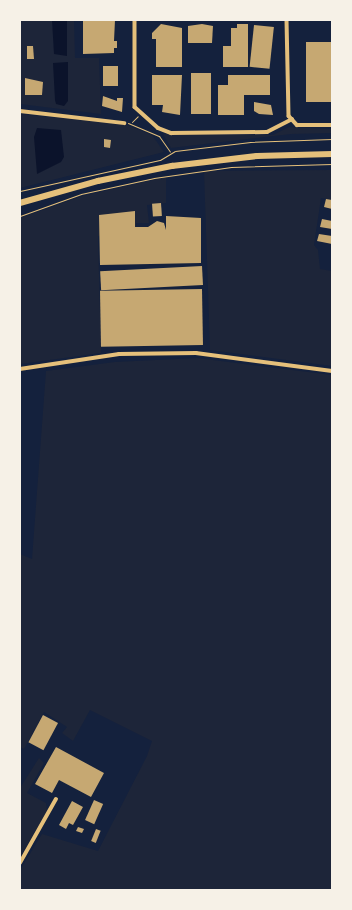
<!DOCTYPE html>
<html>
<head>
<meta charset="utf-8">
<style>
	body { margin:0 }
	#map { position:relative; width:352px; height:910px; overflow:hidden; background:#14213d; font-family:"Asap Condensed",sans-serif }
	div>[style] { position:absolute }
	.green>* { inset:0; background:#1d2539 }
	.water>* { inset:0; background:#0b132b }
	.building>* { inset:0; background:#c6a872; transform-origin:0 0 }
	.path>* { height:1px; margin:-0.5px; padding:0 0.5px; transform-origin:0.5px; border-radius:0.5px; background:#e5c07b }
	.minor>* { height:3.5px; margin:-1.75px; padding:0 1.75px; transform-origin:1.75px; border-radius:1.75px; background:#e5c07b }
	.primary>* { height:5.5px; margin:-2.75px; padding:0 2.75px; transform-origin:2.75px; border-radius:2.75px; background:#e5c07b }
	span { translate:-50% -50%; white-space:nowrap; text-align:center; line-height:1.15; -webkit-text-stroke:3px #f6f1e7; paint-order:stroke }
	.frame { position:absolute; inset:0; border:21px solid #f6f1e7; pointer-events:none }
</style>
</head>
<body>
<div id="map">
	<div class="green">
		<i style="clip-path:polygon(20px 20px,74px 20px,75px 58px,99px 58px,101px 114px,20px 104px)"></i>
		<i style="clip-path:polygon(20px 114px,127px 125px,152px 135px,164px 152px,20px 188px)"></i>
		<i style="clip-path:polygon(289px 127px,332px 129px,332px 133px,291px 134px,171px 148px,163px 134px,273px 135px)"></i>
		<i style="clip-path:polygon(332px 170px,332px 200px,321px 198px,314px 245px,318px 250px,320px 269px,332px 271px,332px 366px,210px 350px,204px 171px)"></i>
		<i style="clip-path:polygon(166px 177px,166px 203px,147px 205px,149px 223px,136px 223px,137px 235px,98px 236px,101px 353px,20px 364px,20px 218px,82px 196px)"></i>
		<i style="clip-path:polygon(197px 358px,332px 375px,332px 890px,20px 890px,20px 870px,42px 834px,98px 851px,147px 756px,152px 741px,90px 710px,73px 741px,62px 733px,67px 727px,44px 712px,24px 749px,20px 747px,20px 554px,32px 559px,46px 371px,115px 362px)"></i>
		<i style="clip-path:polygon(39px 758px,44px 763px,27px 793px,46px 803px,47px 811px,20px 857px,20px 788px)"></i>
	</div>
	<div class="water">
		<i style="clip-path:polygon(52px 20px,67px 20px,67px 56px,54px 54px)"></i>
		<i style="clip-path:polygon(68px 62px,68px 101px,64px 106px,56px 104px,55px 100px,53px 63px)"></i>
		<i style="clip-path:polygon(37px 128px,61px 130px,64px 157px,61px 162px,37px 174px,34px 137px)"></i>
	</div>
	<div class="building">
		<i style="clip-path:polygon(83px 20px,115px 20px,114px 41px,117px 41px,117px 48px,114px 48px,114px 53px,83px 54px)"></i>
		<i style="clip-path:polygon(161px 24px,182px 28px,182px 67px,156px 67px,156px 39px,152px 39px,152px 33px)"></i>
		<i style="clip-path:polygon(202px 24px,213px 26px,212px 43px,188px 43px,188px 26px)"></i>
		<i style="clip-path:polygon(237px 24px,248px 24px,248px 67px,223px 67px,223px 46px,231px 46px,231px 28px,237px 28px)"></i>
		<i style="left:254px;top:25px;width:20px;height:42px;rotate:6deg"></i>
		<i style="left:306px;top:42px;width:26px;height:60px"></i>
		<i style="clip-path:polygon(27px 46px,33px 46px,34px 59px,27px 59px)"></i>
		<i style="left:103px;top:66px;width:15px;height:20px"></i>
		<i style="left:191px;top:73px;width:20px;height:41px"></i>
		<i style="clip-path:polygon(152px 75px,182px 75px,180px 115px,162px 112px,163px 105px,152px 105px)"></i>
		<i style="clip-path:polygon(228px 75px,270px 75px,270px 95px,244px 95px,244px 115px,218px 115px,218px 85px,228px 85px)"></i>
		<i style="clip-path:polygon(25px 78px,43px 82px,42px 95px,25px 95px)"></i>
		<i style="clip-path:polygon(103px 96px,117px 101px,117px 98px,123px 98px,122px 112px,102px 106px)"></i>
		<i style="clip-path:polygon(254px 102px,271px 105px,273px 115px,259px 114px,254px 111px)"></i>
		<i style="clip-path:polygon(104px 139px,111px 140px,110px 148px,104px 147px)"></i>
		<i style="clip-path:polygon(326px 199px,332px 200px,332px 209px,324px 207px)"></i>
		<i style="left:161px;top:203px;width:13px;height:9px;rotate:86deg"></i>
		<i style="clip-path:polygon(135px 211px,135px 227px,148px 227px,157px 221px,164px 223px,166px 230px,166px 216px,201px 218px,201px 263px,100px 265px,99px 215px)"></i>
		<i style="clip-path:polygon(322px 219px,332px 221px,332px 229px,320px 227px)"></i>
		<i style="clip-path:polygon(319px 234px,332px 236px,332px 244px,317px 241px)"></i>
		<i style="left:202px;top:266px;width:19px;height:102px;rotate:87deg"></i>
		<i style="left:202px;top:289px;width:56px;height:102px;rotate:89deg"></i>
		<i style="left:43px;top:715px;width:17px;height:31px;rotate:28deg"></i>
		<i style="clip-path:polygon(56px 747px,104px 773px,91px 797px,59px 780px,52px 793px,35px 784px)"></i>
		<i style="left:94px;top:800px;width:10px;height:22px;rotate:24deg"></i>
		<i style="clip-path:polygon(72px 801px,83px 807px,73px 825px,69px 823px,66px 829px,59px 825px)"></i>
		<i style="clip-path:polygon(78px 827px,84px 829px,82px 833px,76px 831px)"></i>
		<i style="left:96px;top:829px;width:5px;height:13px;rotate:22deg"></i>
	</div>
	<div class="path">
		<i style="left:132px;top:122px;width:8px;rotate:-45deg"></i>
		<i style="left:128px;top:123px;width:34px;rotate:23deg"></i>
		<i style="left:159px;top:136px;width:19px;rotate:55deg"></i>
		<i style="left:20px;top:191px;width:143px;rotate:-12.5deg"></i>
		<i style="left:160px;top:160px;width:17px;rotate:-31deg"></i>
		<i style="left:175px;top:151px;width:76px;rotate:-6.8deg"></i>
		<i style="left:250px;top:142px;width:82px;rotate:-2.1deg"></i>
		<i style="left:20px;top:216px;width:65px;rotate:-19.8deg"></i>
		<i style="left:81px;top:194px;width:75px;rotate:-12.4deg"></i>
		<i style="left:154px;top:178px;width:78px;rotate:-8.1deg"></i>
		<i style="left:231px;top:167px;width:101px;rotate:-1.7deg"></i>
	</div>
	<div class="minor">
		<i style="left:135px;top:20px;width:87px;rotate:90deg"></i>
		<i style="left:135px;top:107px;width:31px;rotate:42deg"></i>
		<i style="left:158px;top:128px;width:14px;rotate:21deg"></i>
		<i style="left:171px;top:133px;width:96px;rotate:-0.6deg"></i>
		<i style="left:267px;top:132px;width:28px;rotate:-27deg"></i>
		<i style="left:287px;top:20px;width:96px;rotate:88.8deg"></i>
		<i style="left:289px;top:116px;width:12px;rotate:48deg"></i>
		<i style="left:297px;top:125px;width:35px"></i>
		<i style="left:20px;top:111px;width:105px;rotate:6.6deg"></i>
		<i style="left:20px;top:369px;width:100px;rotate:-8.6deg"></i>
		<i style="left:119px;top:354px;width:77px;rotate:-0.7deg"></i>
		<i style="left:196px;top:353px;width:137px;rotate:7.5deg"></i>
		<i style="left:20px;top:863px;width:73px;rotate:-60.6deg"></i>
	</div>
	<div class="primary">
		<i style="left:20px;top:203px;width:81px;rotate:-15.8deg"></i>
		<i style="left:98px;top:181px;width:76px;rotate:-11.5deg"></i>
		<i style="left:172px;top:166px;width:86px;rotate:-6.7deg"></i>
		<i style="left:257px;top:156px;width:75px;rotate:-1.5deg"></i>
	</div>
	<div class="frame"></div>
</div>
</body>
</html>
